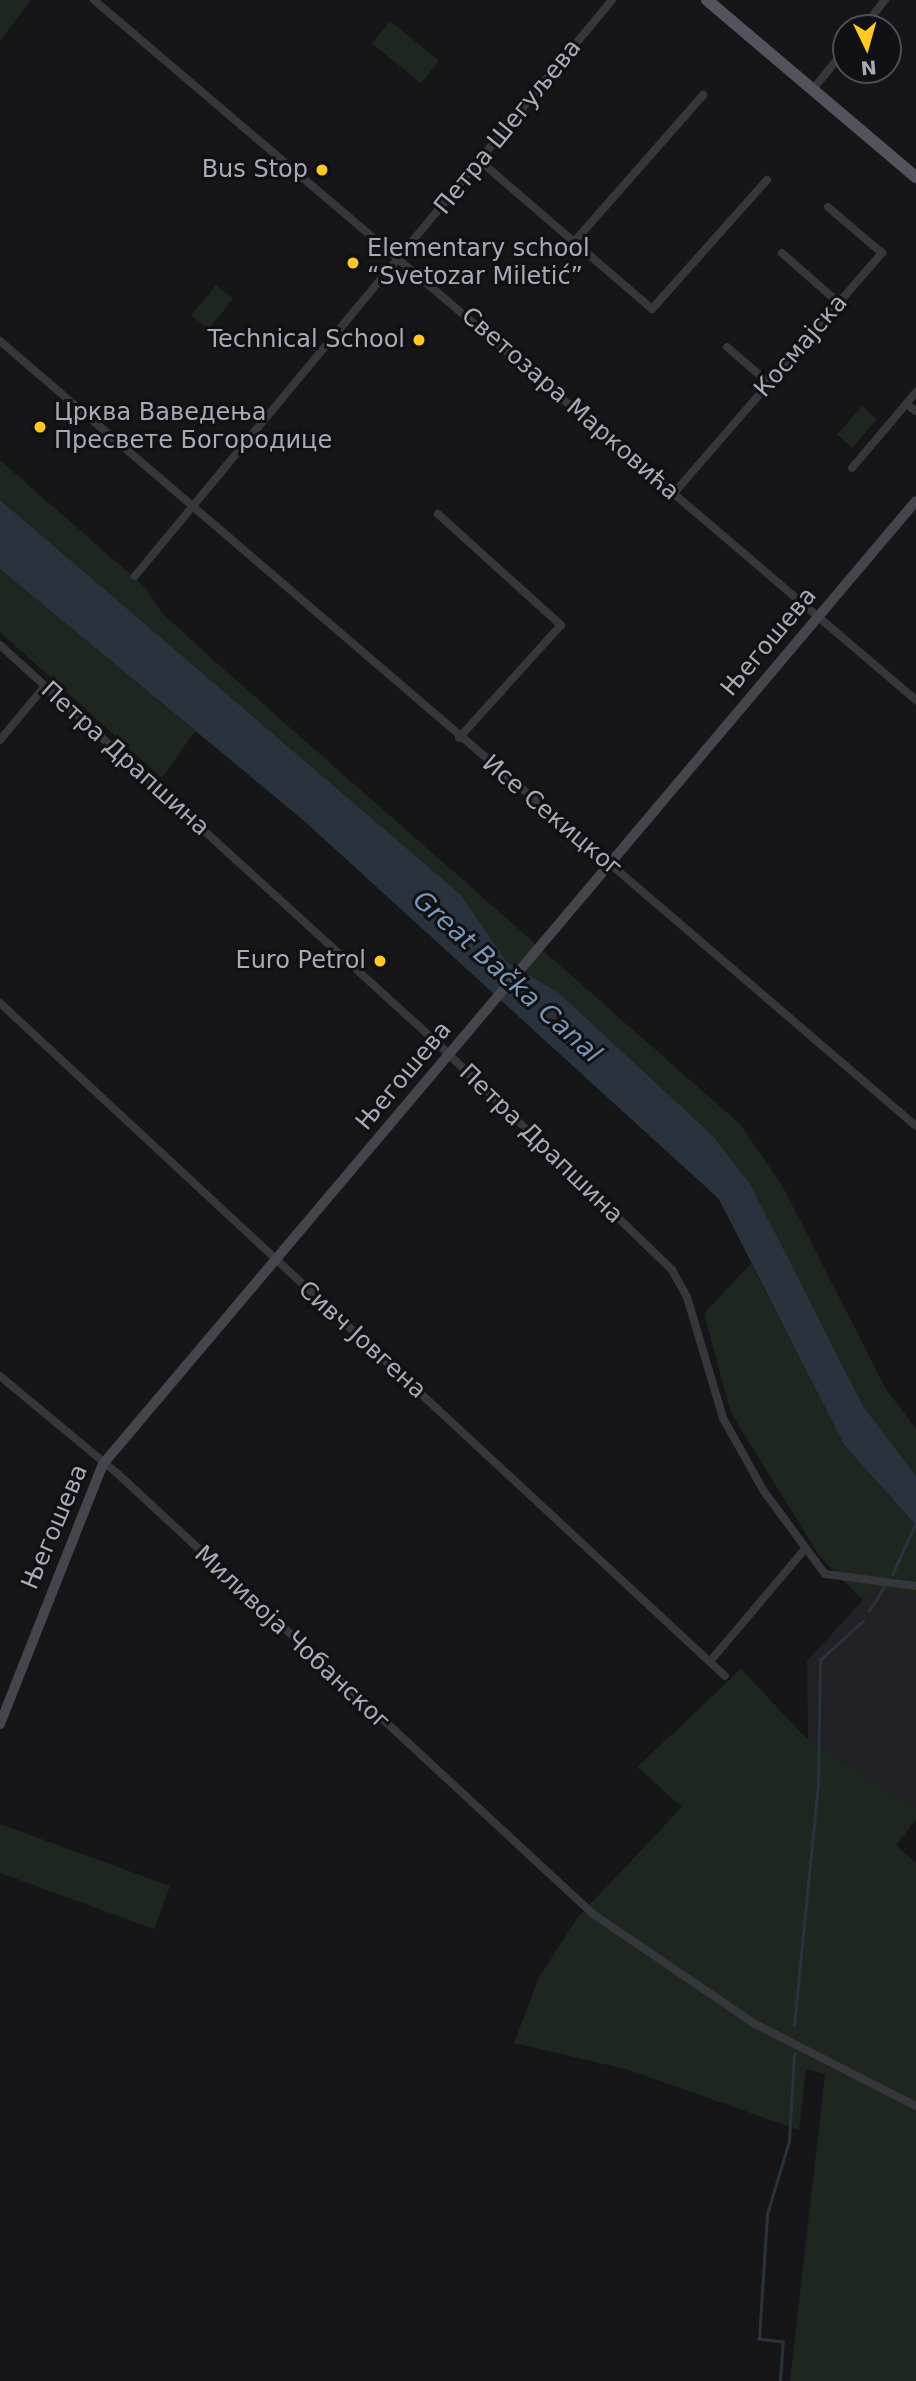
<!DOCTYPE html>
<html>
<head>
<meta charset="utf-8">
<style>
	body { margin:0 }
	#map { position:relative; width:916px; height:2381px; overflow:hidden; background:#161518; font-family:"DejaVu Sans",sans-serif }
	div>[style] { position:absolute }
	.built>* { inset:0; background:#222125 }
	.green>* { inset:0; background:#1d261f; transform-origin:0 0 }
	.water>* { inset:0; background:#2a333d }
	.stream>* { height:2.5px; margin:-1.25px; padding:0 1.25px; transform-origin:1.25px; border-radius:1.25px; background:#2a333d }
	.street>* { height:8px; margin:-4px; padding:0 4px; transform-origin:4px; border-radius:4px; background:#36373d }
	.secondary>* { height:10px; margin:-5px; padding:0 5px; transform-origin:5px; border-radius:5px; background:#44454d }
	.primary>* { height:12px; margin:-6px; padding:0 6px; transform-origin:6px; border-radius:6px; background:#52535c }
	.dots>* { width:19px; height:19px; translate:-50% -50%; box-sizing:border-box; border:4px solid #111013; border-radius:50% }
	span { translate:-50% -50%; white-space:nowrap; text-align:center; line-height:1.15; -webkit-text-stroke:6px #111013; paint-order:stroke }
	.street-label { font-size:24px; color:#a6aab9 }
	.poi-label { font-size:24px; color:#a6aab9 }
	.right { translate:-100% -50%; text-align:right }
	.left { translate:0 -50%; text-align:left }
	.water-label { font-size:26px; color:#7a96b8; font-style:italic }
	.north { position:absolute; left:832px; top:14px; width:70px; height:70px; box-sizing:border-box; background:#111013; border:2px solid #4d4e55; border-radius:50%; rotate:175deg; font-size:19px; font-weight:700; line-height:28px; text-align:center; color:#a6aab9 }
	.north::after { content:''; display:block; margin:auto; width:24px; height:32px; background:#ffc826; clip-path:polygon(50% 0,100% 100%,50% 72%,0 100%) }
</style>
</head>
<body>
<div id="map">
	<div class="built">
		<i style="clip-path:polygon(873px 1589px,916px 1595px,916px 1808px,808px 1740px,807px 1661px)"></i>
	</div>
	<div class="green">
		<i style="clip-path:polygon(0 0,31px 0,0 41px)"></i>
		<i style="left:390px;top:21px;width:63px;height:29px;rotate:39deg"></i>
		<i style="left:216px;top:285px;width:22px;height:39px;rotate:39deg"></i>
		<i style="left:862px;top:406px;width:20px;height:38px;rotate:41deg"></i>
		<i style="clip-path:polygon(0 460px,145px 587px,162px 613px,219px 665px,740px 1124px,783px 1187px,886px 1389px,916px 1429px,916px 1476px,863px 1406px,751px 1185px,712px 1135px,559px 993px,506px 961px,461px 895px,0 500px)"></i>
		<i style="clip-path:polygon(0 569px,195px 731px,162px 778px,0 632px)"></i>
		<i style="clip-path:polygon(751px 1263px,844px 1445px,916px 1525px,916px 1595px,873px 1589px,865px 1602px,859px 1597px,820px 1557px,731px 1413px,704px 1314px)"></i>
		<i style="clip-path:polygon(741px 1669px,808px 1740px,916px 1808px,916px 1820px,896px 1845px,916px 1863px,916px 2381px,790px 2381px,825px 2074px,806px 2069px,799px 2130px,629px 2070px,514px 2043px,539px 1977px,578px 1917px,682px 1807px,637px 1767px)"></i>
		<i style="left:0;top:1824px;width:181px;height:46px;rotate:20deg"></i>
	</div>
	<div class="water">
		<i style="clip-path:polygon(0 500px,461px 895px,506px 961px,559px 993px,712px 1135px,751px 1185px,863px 1406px,916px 1476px,916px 1525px,844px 1445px,719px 1199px,303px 820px,0 569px)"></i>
	</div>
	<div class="stream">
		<i style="left:892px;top:1575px;width:58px;rotate:-65.6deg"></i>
		<i style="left:869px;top:1611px;width:28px;rotate:-58deg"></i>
		<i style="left:794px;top:2025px;width:241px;rotate:-84.3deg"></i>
		<i style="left:818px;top:1785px;width:125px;rotate:-89.1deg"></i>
		<i style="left:820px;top:1660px;width:58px;rotate:-42.2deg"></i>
		<i style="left:780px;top:2381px;width:39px;rotate:-86deg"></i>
		<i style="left:783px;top:2342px;width:24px;rotate:-173deg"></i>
		<i style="left:759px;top:2339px;width:125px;rotate:-86.3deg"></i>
		<i style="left:767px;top:2214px;width:76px;rotate:-73.2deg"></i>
		<i style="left:789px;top:2141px;width:87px;rotate:-86.7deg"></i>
	</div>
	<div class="street">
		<i style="left:94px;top:0;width:1080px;rotate:40.42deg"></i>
		<i style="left:863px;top:28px;width:36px;rotate:-52deg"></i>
		<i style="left:813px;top:89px;width:52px;rotate:-50.5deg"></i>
		<i style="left:480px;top:161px;width:227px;rotate:40.7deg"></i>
		<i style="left:652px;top:309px;width:173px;rotate:-48.3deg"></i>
		<i style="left:574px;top:242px;width:196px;rotate:-48.7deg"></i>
		<i style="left:782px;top:253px;width:76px;rotate:41.3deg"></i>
		<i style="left:0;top:341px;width:1206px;rotate:40.6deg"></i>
		<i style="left:727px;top:347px;width:55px;rotate:40.6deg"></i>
		<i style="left:906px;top:404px;width:16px;rotate:-50deg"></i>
		<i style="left:852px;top:468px;width:84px;rotate:-49.8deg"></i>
		<i style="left:906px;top:404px;width:12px;rotate:35deg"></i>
		<i style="left:674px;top:493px;width:318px;rotate:-49.1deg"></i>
		<i style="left:882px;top:253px;width:71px;rotate:-139.6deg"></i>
		<i style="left:438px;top:514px;width:166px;rotate:42.1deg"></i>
		<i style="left:561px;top:625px;width:152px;rotate:132.1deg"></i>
		<i style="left:135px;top:576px;width:748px;rotate:-50.37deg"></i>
		<i style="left:0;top:645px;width:588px;rotate:42.31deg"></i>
		<i style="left:435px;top:1041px;width:330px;rotate:44deg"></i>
		<i style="left:672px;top:1270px;width:31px;rotate:61deg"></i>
		<i style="left:687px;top:1297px;width:126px;rotate:73.4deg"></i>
		<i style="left:723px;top:1418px;width:82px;rotate:60.9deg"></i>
		<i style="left:763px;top:1490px;width:104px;rotate:53.6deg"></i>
		<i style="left:825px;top:1574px;width:92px;rotate:7.5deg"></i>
		<i style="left:0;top:740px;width:70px;rotate:-50.2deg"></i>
		<i style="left:0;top:1003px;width:989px;rotate:42.87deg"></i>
		<i style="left:0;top:1376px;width:153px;rotate:39.7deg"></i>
		<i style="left:118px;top:1474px;width:647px;rotate:42.81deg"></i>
		<i style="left:593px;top:1914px;width:196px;rotate:34.2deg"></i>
		<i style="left:755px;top:2024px;width:181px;rotate:27deg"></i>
		<i style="left:712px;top:1659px;width:143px;rotate:-49.8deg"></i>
	</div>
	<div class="secondary">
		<i style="left:0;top:1724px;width:280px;rotate:-68.4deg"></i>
		<i style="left:103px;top:1464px;width:1260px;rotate:-49.83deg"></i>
	</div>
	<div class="primary">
		<i style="left:707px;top:0;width:274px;rotate:40.3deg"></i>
	</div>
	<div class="dots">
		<i style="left:322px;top:170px;background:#ffc826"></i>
		<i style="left:353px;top:263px;background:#ffc826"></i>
		<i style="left:419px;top:340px;background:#ffc826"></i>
		<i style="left:40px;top:427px;background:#ffc826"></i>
		<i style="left:380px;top:961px;background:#ffc826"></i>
	</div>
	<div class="street-label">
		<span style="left:508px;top:127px;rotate:-51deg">Петра Шегуљева</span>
		<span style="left:801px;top:346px;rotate:-49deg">Космајска</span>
		<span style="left:570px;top:404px;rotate:41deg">Светозара Марковића</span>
		<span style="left:769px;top:642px;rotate:-50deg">Његошева</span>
		<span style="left:125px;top:759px;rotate:42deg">Петра Драпшина</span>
		<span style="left:552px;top:816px;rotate:40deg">Исе Секицког</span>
		<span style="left:404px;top:1076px;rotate:-50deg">Његошева</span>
		<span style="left:541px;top:1144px;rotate:44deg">Петра Драпшина</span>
		<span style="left:362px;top:1340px;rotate:42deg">Сивч Јовгена</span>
		<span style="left:55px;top:1527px;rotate:-67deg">Његошева</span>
		<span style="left:292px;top:1638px;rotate:43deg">Миливоја Чобанског</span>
	</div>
	<div class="poi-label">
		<span class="right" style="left:308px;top:170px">Bus Stop</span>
		<span class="left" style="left:367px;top:263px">Elementary school<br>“Svetozar Miletić”</span>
		<span class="right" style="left:405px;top:340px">Technical School</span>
		<span class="left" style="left:54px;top:427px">Црква Ваведења<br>Пресвете Богородице</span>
		<span class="right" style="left:366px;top:961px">Euro Petrol</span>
	</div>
	<div class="water-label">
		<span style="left:507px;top:977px;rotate:42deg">Great Bačka Canal</span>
	</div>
	<div class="north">N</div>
</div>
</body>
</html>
